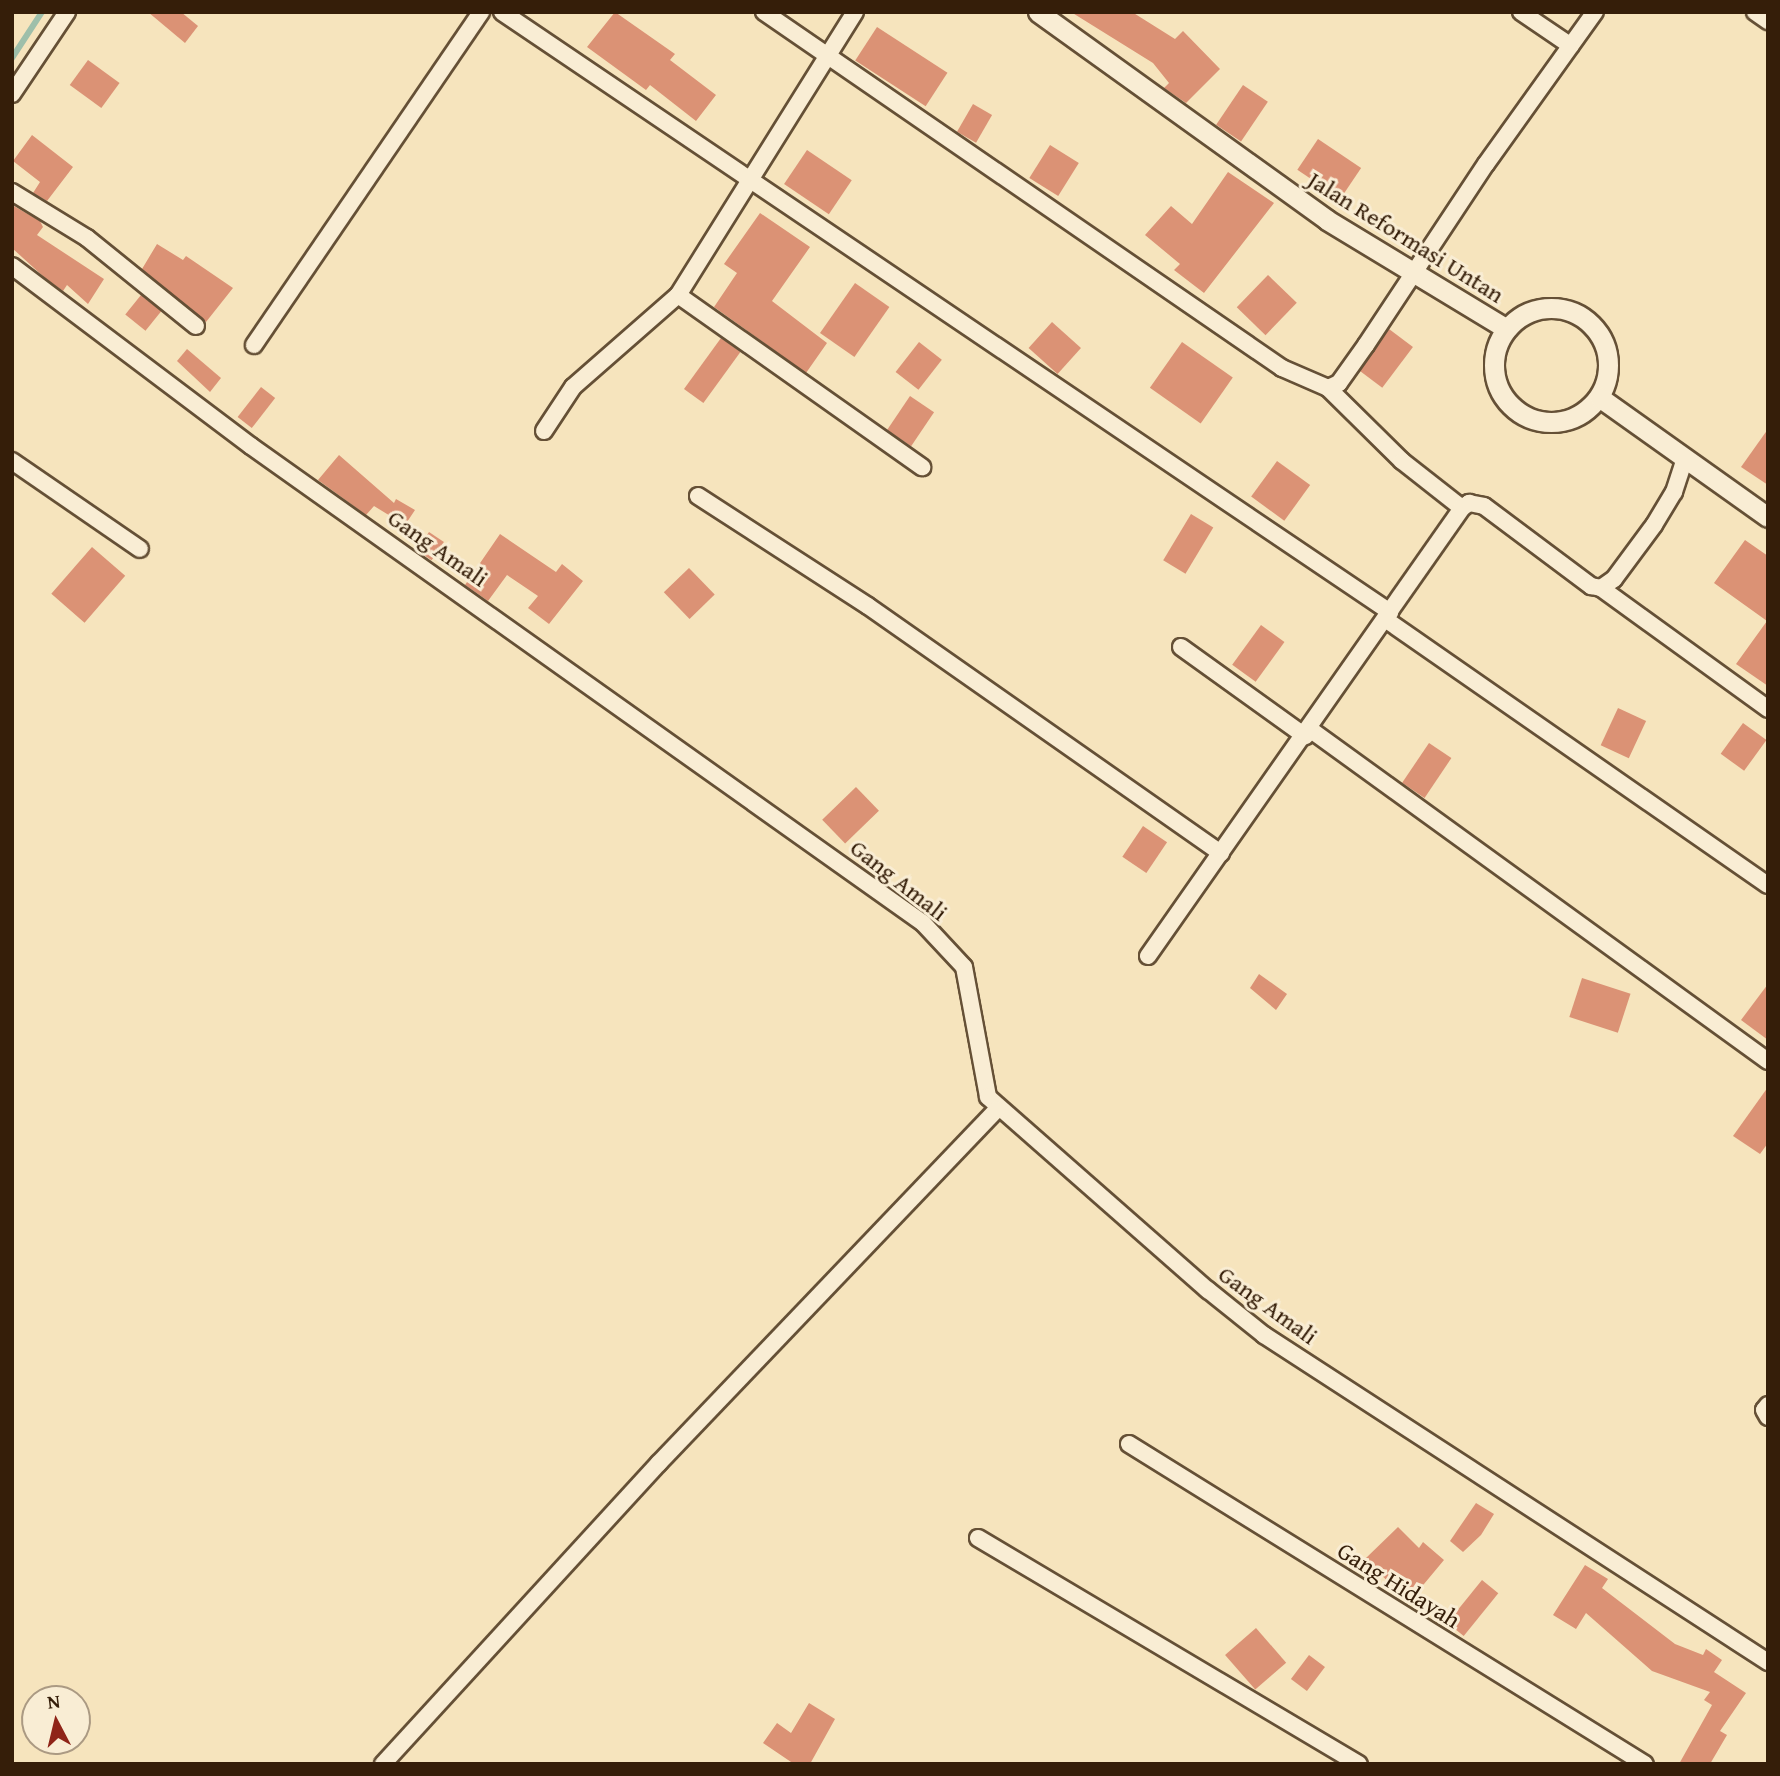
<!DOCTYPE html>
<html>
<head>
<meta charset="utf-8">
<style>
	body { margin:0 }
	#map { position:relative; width:1780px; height:1776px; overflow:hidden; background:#f6e4bd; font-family:"Gentium Book Plus",serif }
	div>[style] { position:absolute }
	.stream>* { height:6px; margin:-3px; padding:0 3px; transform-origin:3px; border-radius:3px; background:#9ebfaa }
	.building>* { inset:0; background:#db9275; transform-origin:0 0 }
	.roads { filter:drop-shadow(2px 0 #655036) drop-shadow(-2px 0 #655036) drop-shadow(0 2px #655036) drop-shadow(0 -2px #655036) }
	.minor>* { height:16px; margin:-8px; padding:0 8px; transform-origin:8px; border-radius:8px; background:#f9edd4 }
	.tertiary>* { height:19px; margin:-9.5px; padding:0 9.5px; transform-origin:9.5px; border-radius:9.5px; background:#f9edd4 }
	.tertiary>.ring { margin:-9.5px; padding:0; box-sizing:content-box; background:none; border:19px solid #f9edd4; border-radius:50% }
	span { translate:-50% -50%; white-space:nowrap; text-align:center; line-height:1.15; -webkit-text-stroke:6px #f9edd4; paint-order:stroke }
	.street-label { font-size:24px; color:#351e09 }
	.frame { position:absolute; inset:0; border:14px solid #351e09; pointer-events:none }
	.north { position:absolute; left:21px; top:1685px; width:70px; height:70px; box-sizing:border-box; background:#f9edd4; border:2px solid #ab9a83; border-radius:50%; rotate:353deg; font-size:19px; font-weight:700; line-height:28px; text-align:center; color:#351e09 }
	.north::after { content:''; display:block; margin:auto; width:24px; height:32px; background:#8f2418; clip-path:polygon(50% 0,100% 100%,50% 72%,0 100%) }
</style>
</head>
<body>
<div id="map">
	<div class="stream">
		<i style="left:12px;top:58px;width:55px;rotate:-56.9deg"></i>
	</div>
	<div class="building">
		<i style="clip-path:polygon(148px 12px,181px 12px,198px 26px,185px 43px)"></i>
		<i style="clip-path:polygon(615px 12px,675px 54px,670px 60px,716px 95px,696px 121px,650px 85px,646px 90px,587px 47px)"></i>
		<i style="clip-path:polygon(1071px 12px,1132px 12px,1175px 39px,1183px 31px,1220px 69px,1186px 103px,1164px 88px,1169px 83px,1153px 63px)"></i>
		<i style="left:877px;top:27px;width:84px;height:40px;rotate:33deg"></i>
		<i style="left:88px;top:60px;width:39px;height:31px;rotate:36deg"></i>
		<i style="left:1243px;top:85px;width:30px;height:48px;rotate:34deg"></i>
		<i style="left:973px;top:104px;width:22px;height:32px;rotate:30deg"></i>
		<i style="clip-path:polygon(32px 135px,73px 167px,47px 201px,33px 193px,40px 182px,13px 161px)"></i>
		<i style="left:1318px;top:139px;width:52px;height:37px;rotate:34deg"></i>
		<i style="left:1050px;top:145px;width:34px;height:39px;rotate:32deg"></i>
		<i style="left:807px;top:150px;width:54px;height:41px;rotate:34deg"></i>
		<i style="clip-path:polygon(1228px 172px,1274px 203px,1204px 293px,1174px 270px,1180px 264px,1145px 235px,1171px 206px,1192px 224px)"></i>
		<i style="clip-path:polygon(12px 205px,40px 221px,43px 227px,37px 235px,104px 279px,88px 304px,67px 285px,63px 291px,45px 278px,12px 248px)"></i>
		<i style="clip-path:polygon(760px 213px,810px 247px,772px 301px,827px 343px,806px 373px,714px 307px,737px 273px,724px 264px)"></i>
		<i style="clip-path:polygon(157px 244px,183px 260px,186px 256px,233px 288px,206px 322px,142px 269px)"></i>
		<i style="left:1268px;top:275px;width:40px;height:45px;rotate:44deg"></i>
		<i style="left:855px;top:283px;width:42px;height:61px;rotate:35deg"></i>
		<i style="left:141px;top:295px;width:26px;height:25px;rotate:39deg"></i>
		<i style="left:1052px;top:322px;width:39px;height:35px;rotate:42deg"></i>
		<i style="left:1389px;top:329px;width:30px;height:51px;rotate:37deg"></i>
		<i style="left:721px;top:338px;width:24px;height:63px;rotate:36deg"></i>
		<i style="left:919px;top:342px;width:29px;height:38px;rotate:38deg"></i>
		<i style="left:1182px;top:342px;width:62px;height:56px;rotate:35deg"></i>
		<i style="clip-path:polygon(187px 349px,221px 378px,210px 392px,177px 361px)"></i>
		<i style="left:261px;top:387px;width:18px;height:38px;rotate:38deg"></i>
		<i style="left:910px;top:396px;width:29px;height:41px;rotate:34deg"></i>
		<i style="clip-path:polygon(1768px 429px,1768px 485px,1741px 467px)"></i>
		<i style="clip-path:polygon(339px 455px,394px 503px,396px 499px,415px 510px,405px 525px,374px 506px,366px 515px,318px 480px)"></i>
		<i style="left:1277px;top:461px;width:41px;height:44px;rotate:36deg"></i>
		<i style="left:1191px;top:514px;width:26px;height:54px;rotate:31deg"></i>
		<i style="left:429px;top:532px;width:18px;height:22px;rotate:34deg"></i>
		<i style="clip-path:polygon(500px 534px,556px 572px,562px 564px,583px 581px,549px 624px,528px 608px,538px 596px,507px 575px,488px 601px,465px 585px)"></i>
		<i style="clip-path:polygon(1745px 540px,1768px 556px,1768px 686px,1736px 664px,1767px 621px,1714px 583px)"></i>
		<i style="left:92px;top:547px;width:44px;height:62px;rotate:41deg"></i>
		<i style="left:689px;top:568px;width:37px;height:35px;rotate:46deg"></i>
		<i style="left:1261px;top:625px;width:29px;height:49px;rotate:36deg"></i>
		<i style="left:1618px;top:708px;width:31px;height:41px;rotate:25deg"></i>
		<i style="left:1743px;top:723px;width:29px;height:38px;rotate:36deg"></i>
		<i style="left:1429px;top:743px;width:27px;height:48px;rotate:34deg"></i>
		<i style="left:856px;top:787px;width:33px;height:47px;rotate:46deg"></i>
		<i style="left:1143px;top:826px;width:29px;height:37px;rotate:34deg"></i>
		<i style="clip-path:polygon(1259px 974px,1287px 994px,1276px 1010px,1250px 988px)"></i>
		<i style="left:1582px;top:978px;width:51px;height:41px;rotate:18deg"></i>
		<i style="clip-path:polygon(1768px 984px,1768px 1040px,1741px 1020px)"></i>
		<i style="clip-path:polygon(1768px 1087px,1768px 1143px,1760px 1154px,1733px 1136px)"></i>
		<i style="clip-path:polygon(1476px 1503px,1494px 1514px,1481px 1535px,1463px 1552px,1450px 1541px)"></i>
		<i style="clip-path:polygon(1398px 1527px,1419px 1548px,1423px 1542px,1444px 1560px,1409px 1602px,1365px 1559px)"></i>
		<i style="clip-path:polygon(1585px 1565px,1608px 1579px,1602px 1588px,1675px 1644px,1703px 1655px,1706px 1649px,1722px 1660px,1714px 1672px,1746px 1693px,1720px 1731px,1727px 1735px,1710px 1764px,1679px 1764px,1712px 1705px,1704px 1700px,1710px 1692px,1652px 1671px,1586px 1613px,1576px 1629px,1553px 1615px)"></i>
		<i style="left:1482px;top:1580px;width:21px;height:55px;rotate:39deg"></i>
		<i style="left:1256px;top:1628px;width:46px;height:41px;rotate:49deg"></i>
		<i style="left:1309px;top:1655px;width:20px;height:30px;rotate:37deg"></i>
		<i style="clip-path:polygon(809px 1703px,835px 1719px,810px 1764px,794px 1764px,763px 1743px,777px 1723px,791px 1733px)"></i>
	</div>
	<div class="roads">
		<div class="minor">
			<i style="left:502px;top:12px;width:1072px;rotate:34.05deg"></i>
			<i style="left:764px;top:12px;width:629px;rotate:34.5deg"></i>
			<i style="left:1282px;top:368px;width:50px;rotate:23.5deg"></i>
			<i style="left:1328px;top:388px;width:12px;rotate:-24deg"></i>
			<i style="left:1339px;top:383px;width:47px;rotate:-54.6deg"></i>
			<i style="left:1366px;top:345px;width:217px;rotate:-56.5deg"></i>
			<i style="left:1486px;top:164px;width:187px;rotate:-54.4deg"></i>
			<i style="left:855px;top:12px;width:334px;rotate:122deg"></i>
			<i style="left:678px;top:295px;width:299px;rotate:35.2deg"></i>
			<i style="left:1521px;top:12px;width:60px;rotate:34.2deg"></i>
			<i style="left:1755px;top:12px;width:16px;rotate:35deg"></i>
			<i style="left:12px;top:94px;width:99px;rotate:-56.1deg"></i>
			<i style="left:12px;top:192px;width:88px;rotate:31.5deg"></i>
			<i style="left:87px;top:238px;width:140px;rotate:38.9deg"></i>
			<i style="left:12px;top:266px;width:299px;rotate:37deg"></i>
			<i style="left:251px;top:446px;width:824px;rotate:35.37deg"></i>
			<i style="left:923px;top:923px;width:60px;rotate:47deg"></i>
			<i style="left:964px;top:967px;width:132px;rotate:79.5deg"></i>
			<i style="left:988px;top:1097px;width:293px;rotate:41.3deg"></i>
			<i style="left:1208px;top:1290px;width:72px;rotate:38.8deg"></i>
			<i style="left:1264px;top:1335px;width:601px;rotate:32.98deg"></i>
			<i style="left:254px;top:345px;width:403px;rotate:-55.7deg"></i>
			<i style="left:1328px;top:388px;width:104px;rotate:44.6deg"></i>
			<i style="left:1402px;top:461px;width:76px;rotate:38.1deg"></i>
			<i style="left:544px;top:431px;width:53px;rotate:-56.6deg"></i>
			<i style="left:573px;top:387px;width:140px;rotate:-41.2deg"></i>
			<i style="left:12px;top:461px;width:155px;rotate:34.5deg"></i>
			<i style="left:698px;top:496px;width:202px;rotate:32.9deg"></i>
			<i style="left:868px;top:606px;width:431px;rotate:35deg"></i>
			<i style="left:1601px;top:588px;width:206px;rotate:35.9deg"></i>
			<i style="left:1385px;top:619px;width:466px;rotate:34.8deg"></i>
			<i style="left:1181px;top:647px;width:153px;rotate:35.7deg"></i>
			<i style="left:1311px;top:730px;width:564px;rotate:35.92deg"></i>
			<i style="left:1148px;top:956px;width:547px;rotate:-54.97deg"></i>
			<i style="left:1462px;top:508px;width:9px;rotate:-36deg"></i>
			<i style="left:1469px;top:503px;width:15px;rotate:11deg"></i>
			<i style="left:1484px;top:506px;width:134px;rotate:36.8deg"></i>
			<i style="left:1591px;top:586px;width:10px;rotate:11deg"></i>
			<i style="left:1601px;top:588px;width:16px;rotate:-35deg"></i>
			<i style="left:1614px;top:579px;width:67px;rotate:-53.5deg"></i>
			<i style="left:1654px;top:525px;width:39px;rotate:-59deg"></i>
			<i style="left:1674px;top:492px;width:36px;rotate:-72deg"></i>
			<i style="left:1768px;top:1405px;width:6px;rotate:129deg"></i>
			<i style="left:1764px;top:1410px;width:8px;rotate:60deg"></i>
			<i style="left:1129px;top:1444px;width:607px;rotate:31.81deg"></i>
			<i style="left:978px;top:1538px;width:443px;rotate:30.7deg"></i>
			<i style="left:383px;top:1764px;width:408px;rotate:-47.5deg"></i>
			<i style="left:659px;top:1463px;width:489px;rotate:-46.3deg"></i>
		</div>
		<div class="tertiary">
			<i style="left:1038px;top:12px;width:356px;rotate:35.7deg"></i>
			<i style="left:1327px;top:220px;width:210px;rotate:31.2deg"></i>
			<i class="ring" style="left:1494px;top:308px;width:95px;height:95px"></i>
			<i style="left:1599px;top:397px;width:207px;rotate:35.4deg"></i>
		</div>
	</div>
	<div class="street-label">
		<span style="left:1406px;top:237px;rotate:32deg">Jalan Reformasi Untan</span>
		<span style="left:438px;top:548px;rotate:35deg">Gang Amali</span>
		<span style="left:899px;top:880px;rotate:38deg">Gang Amali</span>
		<span style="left:1268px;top:1305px;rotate:36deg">Gang Amali</span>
		<span style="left:1399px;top:1585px;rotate:32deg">Gang Hidayah</span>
	</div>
	<div class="frame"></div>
	<div class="north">N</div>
</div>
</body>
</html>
